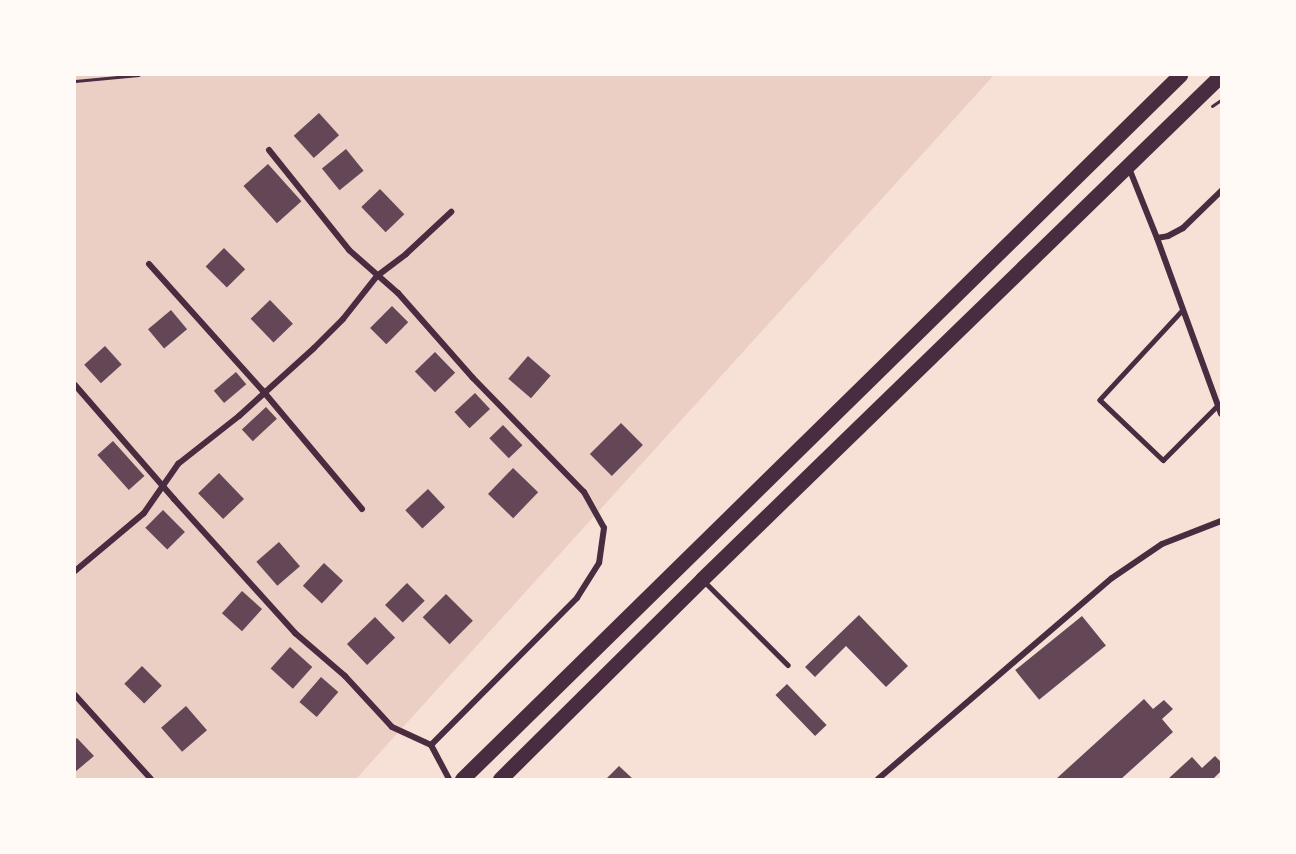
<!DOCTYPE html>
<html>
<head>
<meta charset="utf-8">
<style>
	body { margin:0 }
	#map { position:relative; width:1296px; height:854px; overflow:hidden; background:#f7e1d7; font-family:Inter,sans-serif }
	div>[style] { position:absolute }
	.green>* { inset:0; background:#ebcfc5 }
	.building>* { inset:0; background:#644757; transform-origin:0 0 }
	.path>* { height:3px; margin:-1.5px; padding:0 1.5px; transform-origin:1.5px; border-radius:1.5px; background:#4a2c40 }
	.service>* { height:4.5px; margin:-2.25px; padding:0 2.25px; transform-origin:2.25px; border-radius:2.25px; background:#4a2c40 }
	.minor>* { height:6px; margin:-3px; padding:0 3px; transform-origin:3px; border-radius:3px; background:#4a2c40 }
	.primary>* { height:15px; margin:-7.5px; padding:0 7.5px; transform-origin:7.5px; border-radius:7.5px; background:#4a2c40 }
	span { translate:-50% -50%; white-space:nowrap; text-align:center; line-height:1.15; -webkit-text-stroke:6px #fffaf5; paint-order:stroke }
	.frame { position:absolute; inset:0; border:76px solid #fffaf5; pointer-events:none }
</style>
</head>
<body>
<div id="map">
	<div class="green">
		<i style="clip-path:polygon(75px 75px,994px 75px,356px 779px,75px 779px)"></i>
	</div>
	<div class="building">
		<i style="left:319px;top:113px;width:30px;height:34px;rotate:48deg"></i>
		<i style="left:346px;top:149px;width:28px;height:31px;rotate:51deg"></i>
		<i style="left:268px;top:164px;width:50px;height:33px;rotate:48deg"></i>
		<i style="left:380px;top:189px;width:35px;height:26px;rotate:46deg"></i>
		<i style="left:224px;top:248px;width:30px;height:26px;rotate:45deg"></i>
		<i style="left:270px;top:300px;width:33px;height:27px;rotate:46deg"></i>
		<i style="left:392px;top:306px;width:23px;height:31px;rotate:45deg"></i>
		<i style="left:171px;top:310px;width:25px;height:30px;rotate:50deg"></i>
		<i style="left:105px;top:346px;width:25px;height:28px;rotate:48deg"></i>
		<i style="left:435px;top:352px;width:29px;height:28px;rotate:46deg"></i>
		<i style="left:528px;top:356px;width:30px;height:30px;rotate:41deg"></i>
		<i style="left:236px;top:372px;width:16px;height:29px;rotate:50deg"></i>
		<i style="left:475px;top:393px;width:22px;height:28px;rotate:47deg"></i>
		<i style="left:266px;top:407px;width:16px;height:33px;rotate:47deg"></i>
		<i style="left:621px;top:423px;width:31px;height:44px;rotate:45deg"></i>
		<i style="left:503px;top:425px;width:28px;height:19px;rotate:46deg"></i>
		<i style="left:113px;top:441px;width:47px;height:21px;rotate:48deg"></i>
		<i style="left:513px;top:468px;width:35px;height:36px;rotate:44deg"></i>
		<i style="left:219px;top:473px;width:36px;height:29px;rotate:46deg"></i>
		<i style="left:428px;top:489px;width:25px;height:31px;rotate:47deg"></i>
		<i style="left:163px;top:510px;width:31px;height:25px;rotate:45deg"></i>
		<i style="left:279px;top:542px;width:32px;height:30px;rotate:49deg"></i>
		<i style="left:324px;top:563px;width:26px;height:31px;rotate:43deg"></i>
		<i style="left:407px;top:583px;width:25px;height:31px;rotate:45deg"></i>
		<i style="left:242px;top:591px;width:27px;height:30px;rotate:42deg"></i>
		<i style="left:446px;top:594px;width:38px;height:33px;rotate:45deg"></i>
		<i style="clip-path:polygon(859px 615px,908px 666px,886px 687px,846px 646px,815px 677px,805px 667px)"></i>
		<i style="left:1082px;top:616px;width:38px;height:86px;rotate:51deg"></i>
		<i style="left:375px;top:617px;width:29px;height:39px;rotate:46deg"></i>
		<i style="left:290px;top:647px;width:30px;height:29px;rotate:42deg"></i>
		<i style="left:142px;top:666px;width:28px;height:25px;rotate:45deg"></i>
		<i style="left:321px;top:677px;width:23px;height:33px;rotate:41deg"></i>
		<i style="left:787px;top:684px;width:57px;height:16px;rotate:46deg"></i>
		<i style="clip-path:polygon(1144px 699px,1153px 709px,1164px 700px,1173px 709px,1162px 719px,1173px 732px,1121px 779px,1056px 779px)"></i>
		<i style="left:186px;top:706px;width:32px;height:33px;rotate:49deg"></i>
		<i style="clip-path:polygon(77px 738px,94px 756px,75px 772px,75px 740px)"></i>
		<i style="clip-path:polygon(1215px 756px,1221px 762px,1221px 771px,1213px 779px,1168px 779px,1192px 757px,1202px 768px)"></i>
		<i style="clip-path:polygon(619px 766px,633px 779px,606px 779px)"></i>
	</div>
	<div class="path">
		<i style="left:75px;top:81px;width:64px;rotate:-5.4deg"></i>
		<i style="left:1212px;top:106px;width:11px;rotate:-34deg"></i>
	</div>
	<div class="service">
		<i style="left:1182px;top:311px;width:121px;rotate:132.7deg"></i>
		<i style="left:1100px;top:400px;width:87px;rotate:43.6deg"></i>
		<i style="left:1163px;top:460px;width:76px;rotate:-45deg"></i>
		<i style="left:703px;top:580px;width:120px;rotate:45deg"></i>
	</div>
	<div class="minor">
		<i style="left:269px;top:150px;width:128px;rotate:51.3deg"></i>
		<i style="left:349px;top:250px;width:65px;rotate:41.3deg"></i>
		<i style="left:398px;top:293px;width:113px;rotate:48.6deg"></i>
		<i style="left:473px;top:378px;width:159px;rotate:45.8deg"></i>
		<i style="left:584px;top:492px;width:41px;rotate:60.9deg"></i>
		<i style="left:604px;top:528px;width:35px;rotate:98deg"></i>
		<i style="left:599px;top:563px;width:41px;rotate:122.2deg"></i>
		<i style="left:577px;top:598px;width:207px;rotate:134.8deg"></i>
		<i style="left:1129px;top:168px;width:75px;rotate:68.2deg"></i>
		<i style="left:1157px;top:238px;width:187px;rotate:70deg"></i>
		<i style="left:1157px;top:238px;width:11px;rotate:-10deg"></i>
		<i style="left:1168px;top:236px;width:17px;rotate:-28deg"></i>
		<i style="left:1183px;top:228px;width:53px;rotate:-44.2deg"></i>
		<i style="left:149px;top:264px;width:171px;rotate:48.1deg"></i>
		<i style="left:263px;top:391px;width:154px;rotate:50deg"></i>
		<i style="left:75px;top:385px;width:151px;rotate:49deg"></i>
		<i style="left:174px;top:499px;width:181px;rotate:47.9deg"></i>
		<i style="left:295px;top:633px;width:66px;rotate:40.7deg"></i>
		<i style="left:345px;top:676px;width:69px;rotate:47.3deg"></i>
		<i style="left:392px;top:727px;width:43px;rotate:24.8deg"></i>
		<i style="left:75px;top:571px;width:90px;rotate:-40deg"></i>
		<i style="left:144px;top:513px;width:60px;rotate:-55.2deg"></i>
		<i style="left:178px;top:464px;width:78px;rotate:-38.2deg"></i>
		<i style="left:239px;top:416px;width:101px;rotate:-42.2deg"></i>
		<i style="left:314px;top:348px;width:41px;rotate:-45deg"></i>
		<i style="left:343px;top:319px;width:55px;rotate:-51.7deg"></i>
		<i style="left:377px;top:276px;width:36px;rotate:-37deg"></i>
		<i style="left:406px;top:254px;width:62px;rotate:-43deg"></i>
		<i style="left:75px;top:695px;width:113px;rotate:47.9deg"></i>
		<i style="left:431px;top:745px;width:38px;rotate:62deg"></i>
		<i style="left:878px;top:779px;width:308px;rotate:-40.7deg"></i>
		<i style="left:1112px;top:578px;width:60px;rotate:-34.2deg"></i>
		<i style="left:1162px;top:544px;width:63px;rotate:-21.3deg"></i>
	</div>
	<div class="primary">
		<i style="left:462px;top:779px;width:1006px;rotate:-44.44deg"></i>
		<i style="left:500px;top:779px;width:284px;rotate:-44.7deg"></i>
		<i style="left:702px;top:579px;width:723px;rotate:-44.16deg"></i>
	</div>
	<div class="frame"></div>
</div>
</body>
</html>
